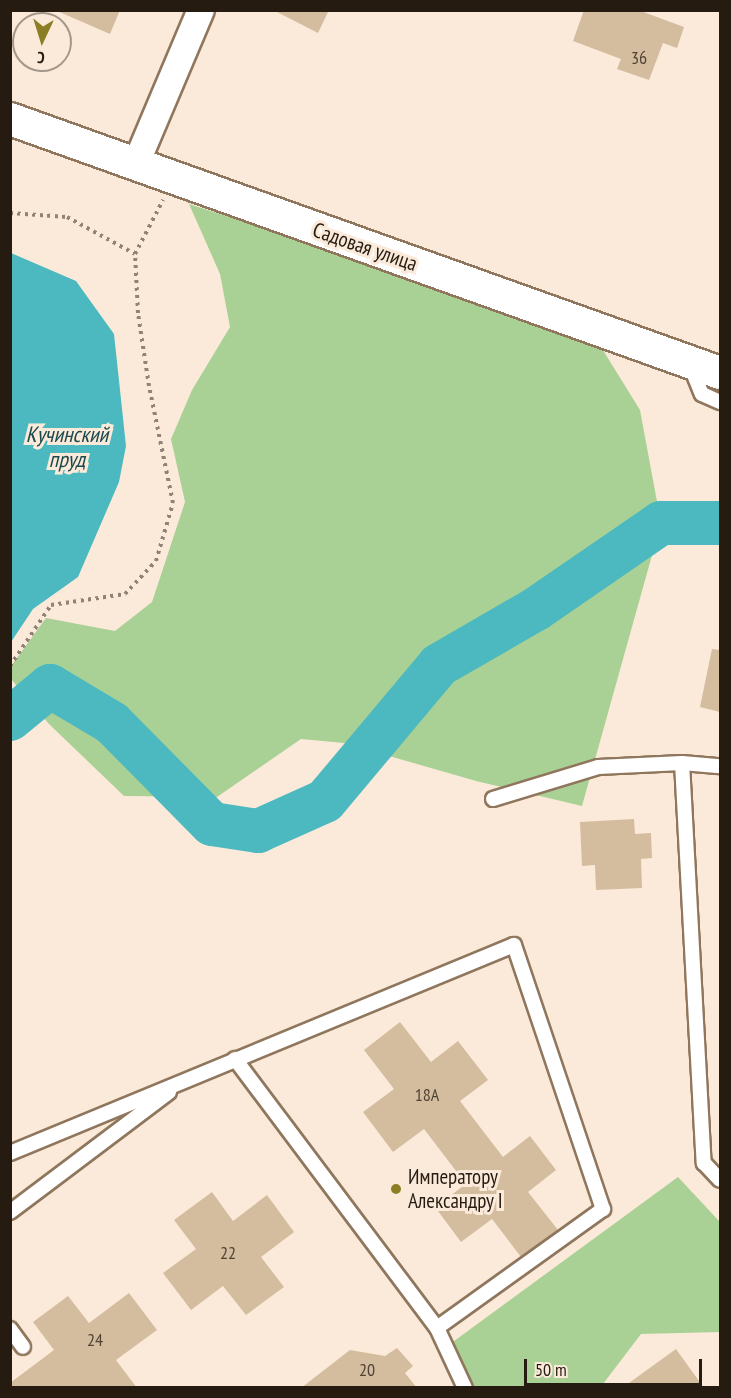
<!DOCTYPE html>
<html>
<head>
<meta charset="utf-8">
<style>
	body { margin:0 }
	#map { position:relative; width:731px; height:1398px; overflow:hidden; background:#fbeada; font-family:"PT Sans Narrow",sans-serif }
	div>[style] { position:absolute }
	.green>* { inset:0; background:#aad195 }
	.water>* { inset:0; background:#4bb9bf }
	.river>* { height:44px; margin:-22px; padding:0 22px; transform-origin:22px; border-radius:22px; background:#4bb9bf }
	.building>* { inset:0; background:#d4bc9f }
	.path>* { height:4px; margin-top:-2px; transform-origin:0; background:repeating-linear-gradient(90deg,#908275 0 3px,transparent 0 7.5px) }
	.roads { filter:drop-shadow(2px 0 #8f765d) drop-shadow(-2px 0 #8f765d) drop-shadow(0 2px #8f765d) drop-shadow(0 -2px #8f765d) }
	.service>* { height:14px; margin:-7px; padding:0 7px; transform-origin:7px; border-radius:7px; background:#fff }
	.minor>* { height:26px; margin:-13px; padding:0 13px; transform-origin:13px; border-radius:13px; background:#fff }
	.tertiary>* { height:32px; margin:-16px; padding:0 16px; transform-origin:16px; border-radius:16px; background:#fff }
	.dots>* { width:16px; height:16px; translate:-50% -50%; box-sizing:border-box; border:3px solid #fbeada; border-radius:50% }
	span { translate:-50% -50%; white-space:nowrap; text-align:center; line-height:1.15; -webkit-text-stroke:6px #fbeada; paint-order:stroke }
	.number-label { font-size:18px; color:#514334 }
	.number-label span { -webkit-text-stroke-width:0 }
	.street-label { font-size:21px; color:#251b11 }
	.poi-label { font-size:21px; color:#251b11 }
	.left { translate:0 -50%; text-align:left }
	.water-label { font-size:22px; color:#1a4a4d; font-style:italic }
	.frame { position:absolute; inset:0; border:12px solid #251b11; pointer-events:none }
	.north { position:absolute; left:12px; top:12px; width:60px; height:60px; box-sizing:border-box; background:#fbeada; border:2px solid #a5978a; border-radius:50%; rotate:184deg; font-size:16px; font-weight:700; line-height:24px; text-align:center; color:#251b11 }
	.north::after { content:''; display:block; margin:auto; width:21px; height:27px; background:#8c7e25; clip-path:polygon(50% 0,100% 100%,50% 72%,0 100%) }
	.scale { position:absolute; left:524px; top:1359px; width:178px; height:27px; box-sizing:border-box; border:3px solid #251b11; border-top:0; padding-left:8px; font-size:18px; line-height:21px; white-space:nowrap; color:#251b11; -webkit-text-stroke:4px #fbeada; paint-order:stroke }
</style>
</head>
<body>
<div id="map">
	<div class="green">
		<i style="clip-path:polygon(189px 204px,537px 315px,601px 347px,640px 410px,661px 523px,582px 806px,476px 781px,344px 743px,301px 739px,217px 797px,124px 796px,49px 724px,11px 679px,11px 666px,46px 618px,115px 631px,152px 602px,185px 502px,171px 439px,192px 390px,230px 327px,220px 274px)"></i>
		<i style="clip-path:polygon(678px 1177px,720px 1222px,720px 1332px,641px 1334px,603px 1384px,605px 1387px,470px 1387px,450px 1344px)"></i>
	</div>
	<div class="water">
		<i style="clip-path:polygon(11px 253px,76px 281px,114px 334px,126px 446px,119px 482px,78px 577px,33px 609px,11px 642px)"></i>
	</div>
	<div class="river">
		<i style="left:10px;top:719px;width:52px;rotate:-39.5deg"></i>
		<i style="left:50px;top:686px;width:72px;rotate:30.8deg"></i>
		<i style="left:112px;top:723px;width:142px;rotate:45.3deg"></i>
		<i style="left:212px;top:824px;width:47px;rotate:8.7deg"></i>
		<i style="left:258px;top:831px;width:73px;rotate:-24.1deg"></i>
		<i style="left:325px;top:801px;width:177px;rotate:-50deg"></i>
		<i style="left:439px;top:665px;width:112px;rotate:-30deg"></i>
		<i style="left:536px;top:609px;width:152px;rotate:-34.5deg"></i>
		<i style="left:661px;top:523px;width:59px"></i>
	</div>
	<div class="building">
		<i style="clip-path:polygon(55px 10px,120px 10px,110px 34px)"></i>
		<i style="clip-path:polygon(273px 10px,329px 10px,318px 33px)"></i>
		<i style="clip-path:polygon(584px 10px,638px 10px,684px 27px,677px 48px,663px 43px,649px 80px,617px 69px,621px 59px,573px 41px)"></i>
		<i style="clip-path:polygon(712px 649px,720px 650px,720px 712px,700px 707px)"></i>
		<i style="clip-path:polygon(634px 819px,635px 834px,651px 833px,652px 858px,641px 859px,642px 888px,596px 890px,595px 865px,582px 866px,580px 822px)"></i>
		<i style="clip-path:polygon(400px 1022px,431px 1062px,458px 1041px,488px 1080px,460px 1101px,503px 1157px,530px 1136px,556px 1170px,528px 1192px,558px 1230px,521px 1257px,492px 1219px,461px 1242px,435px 1207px,466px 1184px,424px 1129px,393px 1152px,363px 1112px,394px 1089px,364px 1050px)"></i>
		<i style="clip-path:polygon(212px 1192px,233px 1221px,267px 1195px,294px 1232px,261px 1257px,284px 1287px,246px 1315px,223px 1286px,191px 1310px,163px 1273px,196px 1249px,174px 1220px)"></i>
		<i style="clip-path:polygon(129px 1293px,157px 1330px,116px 1360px,137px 1388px,10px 1388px,10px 1383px,54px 1350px,33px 1322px,68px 1296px,89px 1323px)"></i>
		<i style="clip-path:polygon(397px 1348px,413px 1366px,405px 1373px,417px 1388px,301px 1388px,350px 1350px,385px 1356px)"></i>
		<i style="clip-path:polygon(676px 1349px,704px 1388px,622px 1388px)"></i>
	</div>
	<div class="path">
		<i style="left:10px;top:213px;width:57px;rotate:4deg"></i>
		<i style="left:67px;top:217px;width:77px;rotate:28.6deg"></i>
		<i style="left:10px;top:666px;width:73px;rotate:-56.1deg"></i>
		<i style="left:51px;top:605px;width:75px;rotate:-8.5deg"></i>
		<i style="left:125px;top:594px;width:45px;rotate:-46.8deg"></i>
		<i style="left:156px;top:561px;width:60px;rotate:-73.7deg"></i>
		<i style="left:173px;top:503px;width:119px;rotate:-101.6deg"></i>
		<i style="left:149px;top:386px;width:74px;rotate:-98.6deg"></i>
		<i style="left:138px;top:313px;width:59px;rotate:-92.9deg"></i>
		<i style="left:135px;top:254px;width:61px;rotate:-62.6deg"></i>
	</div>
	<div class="roads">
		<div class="service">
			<i style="left:690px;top:365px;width:31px;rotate:68deg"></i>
			<i style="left:702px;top:394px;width:20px;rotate:24deg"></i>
			<i style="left:682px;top:763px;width:401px;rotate:86.9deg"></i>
			<i style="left:704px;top:1163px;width:23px;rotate:47deg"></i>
			<i style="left:493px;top:799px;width:110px;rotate:-16.9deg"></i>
			<i style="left:598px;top:767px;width:84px;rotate:-2.7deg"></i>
			<i style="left:682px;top:763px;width:38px;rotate:5deg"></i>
			<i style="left:235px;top:1059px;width:336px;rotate:53.1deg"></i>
			<i style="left:437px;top:1328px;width:66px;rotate:65deg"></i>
			<i style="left:10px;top:1153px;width:545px;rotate:-22.43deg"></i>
			<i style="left:514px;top:945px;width:279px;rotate:71.4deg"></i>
			<i style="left:603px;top:1209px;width:204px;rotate:144.4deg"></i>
			<i style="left:10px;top:1212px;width:199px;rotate:-37deg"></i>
			<i style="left:10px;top:1329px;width:22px;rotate:54deg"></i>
		</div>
		<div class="minor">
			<i style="left:135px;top:166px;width:169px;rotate:-67.1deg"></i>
		</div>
		<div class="tertiary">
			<i style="left:10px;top:119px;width:754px;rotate:19.68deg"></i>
		</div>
	</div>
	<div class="dots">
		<i style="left:396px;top:1189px;background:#8c7e25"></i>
	</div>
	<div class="number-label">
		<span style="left:639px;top:58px">36</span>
		<span style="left:427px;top:1095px">18А</span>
		<span style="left:228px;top:1253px">22</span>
		<span style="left:95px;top:1340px">24</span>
		<span style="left:367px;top:1370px">20</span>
	</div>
	<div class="street-label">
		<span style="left:365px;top:247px;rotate:19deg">Садовая улица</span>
	</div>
	<div class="poi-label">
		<span class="left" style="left:408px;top:1189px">Императору<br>Александру I</span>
	</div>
	<div class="water-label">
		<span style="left:67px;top:447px">Кучинский<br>пруд</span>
	</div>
	<div class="frame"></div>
	<div class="north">С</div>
	<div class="scale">50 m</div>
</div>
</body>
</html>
